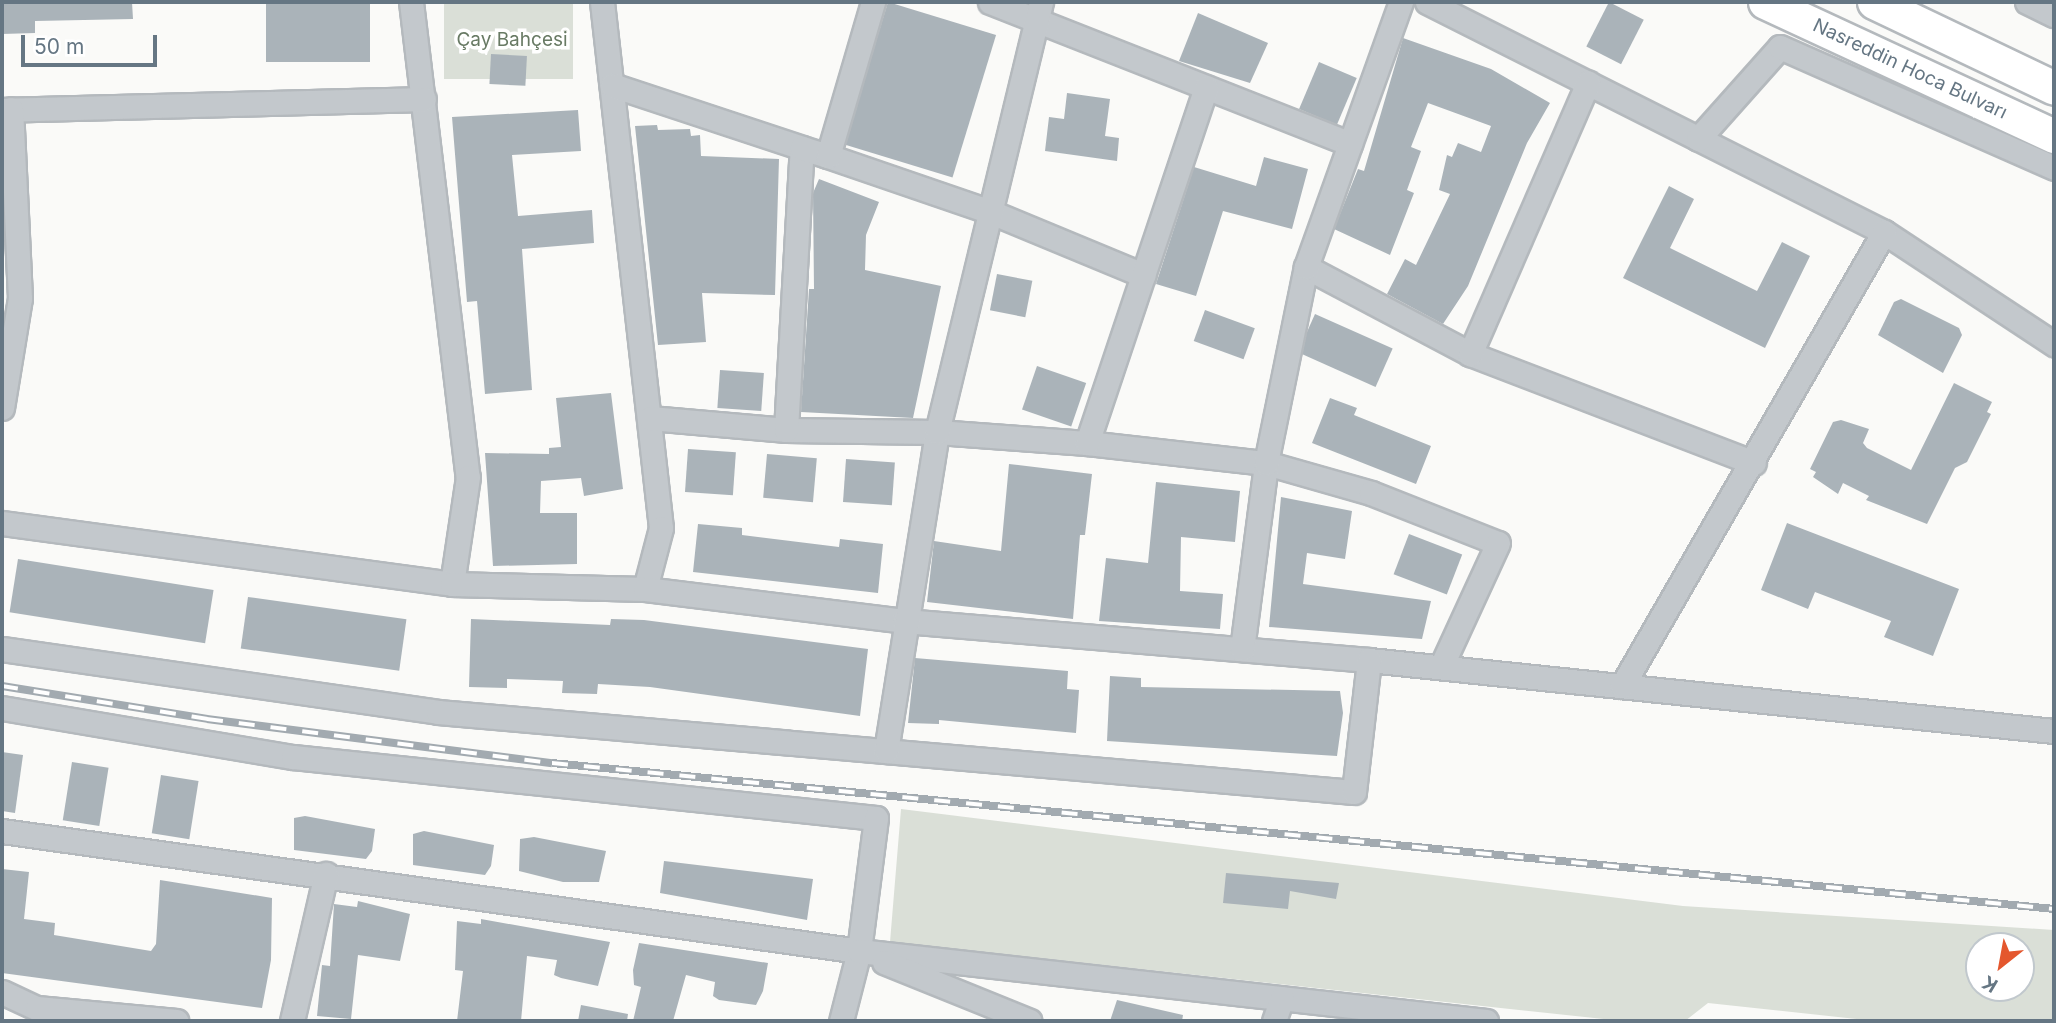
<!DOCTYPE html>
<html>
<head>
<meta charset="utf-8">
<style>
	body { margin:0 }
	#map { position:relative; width:2056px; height:1023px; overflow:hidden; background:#fafaf8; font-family:Inter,sans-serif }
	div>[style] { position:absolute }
	.green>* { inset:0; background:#dadfd7; transform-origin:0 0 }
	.building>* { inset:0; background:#aab3b9; transform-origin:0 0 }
	.roads { filter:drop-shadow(2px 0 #b4b9bd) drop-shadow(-2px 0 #b4b9bd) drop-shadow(0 2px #b4b9bd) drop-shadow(0 -2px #b4b9bd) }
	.minor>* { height:23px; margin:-11.5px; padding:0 11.5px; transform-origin:11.5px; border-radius:11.5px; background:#c3c8cc }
	.highway>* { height:33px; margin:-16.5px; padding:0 16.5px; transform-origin:16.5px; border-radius:16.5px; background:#fff }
	.rail>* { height:8px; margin-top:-4px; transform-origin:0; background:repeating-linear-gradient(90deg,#fff 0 16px,#a2aab0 0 32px); box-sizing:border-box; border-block:2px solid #a2aab0 }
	span { translate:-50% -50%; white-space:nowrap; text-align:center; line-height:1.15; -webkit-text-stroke:7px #fff; paint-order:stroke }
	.park-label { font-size:19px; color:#687a64 }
	.street-label { font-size:19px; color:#657683 }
	.frame { position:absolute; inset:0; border:4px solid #657683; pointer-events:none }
	.north { position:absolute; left:1965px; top:932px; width:70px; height:70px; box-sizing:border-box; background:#fff; border:2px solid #c1c8cd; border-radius:50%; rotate:211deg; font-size:19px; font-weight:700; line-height:28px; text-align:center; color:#657683 }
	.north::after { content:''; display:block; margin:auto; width:24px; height:32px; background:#e4572e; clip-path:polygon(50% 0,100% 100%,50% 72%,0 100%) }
	.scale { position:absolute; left:21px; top:35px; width:136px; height:32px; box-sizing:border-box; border:4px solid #657683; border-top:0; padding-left:9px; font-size:21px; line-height:24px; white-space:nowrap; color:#657683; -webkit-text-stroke:5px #fff; paint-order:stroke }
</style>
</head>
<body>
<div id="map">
	<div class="green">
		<i style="left:444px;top:2px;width:129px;height:77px"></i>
		<i style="clip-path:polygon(evenodd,901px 809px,1683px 906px,2054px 930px,2054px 1021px,1875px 1021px,1708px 1003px,1685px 1021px,1622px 1021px,890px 942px,901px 809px,1979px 946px,2021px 946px,2021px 988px,1979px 988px,1979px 946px)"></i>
	</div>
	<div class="building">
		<i style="clip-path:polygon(2px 2px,132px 2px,133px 19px,35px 21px,35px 33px,2px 34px)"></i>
		<i style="left:266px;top:2px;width:104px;height:60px"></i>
		<i style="left:888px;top:2px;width:113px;height:149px;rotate:17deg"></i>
		<i style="left:1609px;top:2px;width:39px;height:50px;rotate:27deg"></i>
		<i style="clip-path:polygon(1198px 13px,1268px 43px,1250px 83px,1179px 61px)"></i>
		<i style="clip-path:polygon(1403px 38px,1491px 69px,1550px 103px,1527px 143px,1468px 286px,1443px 324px,1387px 294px,1405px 259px,1416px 265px,1450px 194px,1439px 190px,1447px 155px,1452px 157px,1458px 143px,1481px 152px,1491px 126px,1428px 103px,1411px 147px,1421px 151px,1407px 190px,1414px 193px,1390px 255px,1334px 229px,1358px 169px,1364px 171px)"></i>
		<i style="left:491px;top:54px;width:36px;height:30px;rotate:3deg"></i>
		<i style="left:1319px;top:62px;width:41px;height:51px;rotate:23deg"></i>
		<i style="clip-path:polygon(1067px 93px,1110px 99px,1105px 136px,1119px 138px,1117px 161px,1045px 151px,1049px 117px,1064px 119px)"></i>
		<i style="clip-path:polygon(578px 110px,581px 151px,512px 155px,518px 216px,592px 210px,594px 243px,522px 249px,532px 390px,485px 394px,477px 301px,467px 302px,452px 117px)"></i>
		<i style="clip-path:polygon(657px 125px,658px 130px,690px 129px,691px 136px,700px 135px,701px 156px,779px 159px,775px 295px,702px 293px,706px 342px,658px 345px,635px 126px)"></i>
		<i style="clip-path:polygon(1264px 157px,1308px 169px,1292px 229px,1223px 211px,1196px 296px,1156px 284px,1194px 167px,1256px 186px)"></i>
		<i style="clip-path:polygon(819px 179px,879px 202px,866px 235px,865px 270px,941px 286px,913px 418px,801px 412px,809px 289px,814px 289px,813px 193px)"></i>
		<i style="clip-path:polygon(1669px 186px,1694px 199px,1670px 248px,1757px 291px,1782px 242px,1810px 256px,1765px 348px,1623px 278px)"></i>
		<i style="left:997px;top:274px;width:36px;height:37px;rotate:11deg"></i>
		<i style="clip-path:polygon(1901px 299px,1959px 328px,1962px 335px,1943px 373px,1878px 335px,1894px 302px)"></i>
		<i style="left:1205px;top:310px;width:53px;height:33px;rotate:20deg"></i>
		<i style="left:1315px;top:314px;width:85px;height:42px;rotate:24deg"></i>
		<i style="left:1037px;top:366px;width:52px;height:46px;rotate:19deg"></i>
		<i style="left:720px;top:370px;width:44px;height:38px;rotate:4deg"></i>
		<i style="clip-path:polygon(1954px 383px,1992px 402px,1987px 412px,1991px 414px,1967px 462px,1955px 468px,1927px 524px,1866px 500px,1869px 496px,1843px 483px,1838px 494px,1813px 477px,1816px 472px,1810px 469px,1833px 422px,1841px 420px,1869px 429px,1863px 443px,1867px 448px,1911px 470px)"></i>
		<i style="clip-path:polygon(611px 393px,623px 489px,584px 496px,581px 478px,541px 481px,540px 513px,577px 513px,577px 564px,493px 566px,485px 453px,549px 454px,549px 448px,561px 447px,556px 398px)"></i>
		<i style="clip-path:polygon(1330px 398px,1357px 408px,1354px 415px,1431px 446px,1416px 484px,1312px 443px)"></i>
		<i style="left:688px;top:449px;width:48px;height:43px;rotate:4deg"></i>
		<i style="left:767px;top:454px;width:50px;height:44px;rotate:5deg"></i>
		<i style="left:846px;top:459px;width:49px;height:43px;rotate:4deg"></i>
		<i style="clip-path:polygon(1009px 464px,1092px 474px,1085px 535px,1080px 535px,1073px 619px,927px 602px,934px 541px,1001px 551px)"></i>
		<i style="clip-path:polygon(1156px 482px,1240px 491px,1235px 542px,1181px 537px,1180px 591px,1223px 594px,1220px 629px,1099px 621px,1106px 558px,1148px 563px)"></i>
		<i style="clip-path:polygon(1281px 497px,1352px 511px,1345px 559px,1307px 553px,1303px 584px,1431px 601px,1422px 639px,1269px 627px)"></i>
		<i style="clip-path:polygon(1787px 523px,1959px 589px,1933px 656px,1884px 637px,1891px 621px,1815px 592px,1808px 609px,1761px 590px)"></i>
		<i style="clip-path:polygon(698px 524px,742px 528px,742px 535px,839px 547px,840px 539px,883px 544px,878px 593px,693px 572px)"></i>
		<i style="left:1409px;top:534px;width:57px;height:43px;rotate:21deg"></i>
		<i style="left:18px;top:559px;width:198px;height:54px;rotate:9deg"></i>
		<i style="left:248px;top:597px;width:160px;height:52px;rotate:8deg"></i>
		<i style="clip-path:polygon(471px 619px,610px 625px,611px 619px,644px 620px,868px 649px,860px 716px,650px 687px,598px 684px,597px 694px,562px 693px,563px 681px,507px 679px,507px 688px,469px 687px)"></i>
		<i style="clip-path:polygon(915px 658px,1068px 671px,1067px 689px,1079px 690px,1076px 733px,939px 720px,939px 724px,908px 723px)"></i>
		<i style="clip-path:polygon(1110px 676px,1141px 678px,1141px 687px,1340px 691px,1343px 713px,1337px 756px,1107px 741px)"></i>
		<i style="clip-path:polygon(2px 752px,23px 755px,15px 813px,2px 811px)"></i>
		<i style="left:72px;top:762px;width:37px;height:59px;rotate:9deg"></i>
		<i style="left:161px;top:775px;width:38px;height:59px;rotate:9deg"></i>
		<i style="clip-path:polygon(305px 816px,375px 829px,372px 851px,366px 859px,294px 850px,294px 818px)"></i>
		<i style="clip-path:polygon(424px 831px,494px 845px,491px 866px,485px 875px,413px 865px,413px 834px)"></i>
		<i style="clip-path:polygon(534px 837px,606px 851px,599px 882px,563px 882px,519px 871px,520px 839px)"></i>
		<i style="clip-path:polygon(664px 861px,813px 879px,807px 920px,660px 893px)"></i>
		<i style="clip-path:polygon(2px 869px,29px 872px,24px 919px,55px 923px,54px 935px,151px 951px,156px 944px,160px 880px,272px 898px,271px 960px,262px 1008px,2px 973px)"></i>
		<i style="clip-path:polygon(1226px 873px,1339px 883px,1336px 899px,1290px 891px,1288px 909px,1223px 903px)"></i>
		<i style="clip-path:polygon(358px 901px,410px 914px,400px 961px,358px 955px,351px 1019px,317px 1016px,322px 965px,330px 966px,334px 904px,357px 907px)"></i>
		<i style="clip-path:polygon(481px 919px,610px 942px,598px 986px,561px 978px,554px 975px,557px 960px,527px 956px,521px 1021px,457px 1021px,463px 971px,455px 970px,457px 921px,481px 924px)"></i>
		<i style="clip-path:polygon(639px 943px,768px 963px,763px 991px,756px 1005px,719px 1000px,713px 996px,715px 982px,686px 975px,673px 1021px,633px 1021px,641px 987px,634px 985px,633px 970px)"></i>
		<i style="clip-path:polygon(1117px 1000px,1183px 1015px,1182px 1021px,1110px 1021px)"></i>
		<i style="clip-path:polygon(581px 1005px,628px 1014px,627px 1021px,578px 1021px)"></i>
	</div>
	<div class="roads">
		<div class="minor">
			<i style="left:411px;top:2px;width:478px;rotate:83.2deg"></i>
			<i style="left:468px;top:477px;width:108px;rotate:98.5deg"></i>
			<i style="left:602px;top:2px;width:529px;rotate:83.6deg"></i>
			<i style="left:661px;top:528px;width:63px;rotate:104.7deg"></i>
			<i style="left:990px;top:2px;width:387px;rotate:21.5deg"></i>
			<i style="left:1427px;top:2px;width:512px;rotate:26.72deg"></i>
			<i style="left:1884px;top:232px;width:204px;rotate:33.4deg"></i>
			<i style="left:2027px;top:2px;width:30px;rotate:26deg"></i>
			<i style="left:612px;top:85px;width:200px;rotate:18.3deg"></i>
			<i style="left:2px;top:110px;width:422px;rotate:-1.5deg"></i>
			<i style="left:1698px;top:139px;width:123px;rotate:-48.3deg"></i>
			<i style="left:1780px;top:47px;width:300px;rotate:23.8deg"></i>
			<i style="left:828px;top:156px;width:172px;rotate:19deg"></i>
			<i style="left:991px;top:212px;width:165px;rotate:22.5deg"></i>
			<i style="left:1306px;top:267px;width:186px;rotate:27.9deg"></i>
			<i style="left:1470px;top:354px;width:304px;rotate:21deg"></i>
			<i style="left:1470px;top:354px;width:296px;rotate:-66.5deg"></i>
			<i style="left:2px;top:408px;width:111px;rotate:-80.7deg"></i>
			<i style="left:20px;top:298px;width:189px;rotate:-92.7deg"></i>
			<i style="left:650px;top:418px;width:137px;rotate:5deg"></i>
			<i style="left:786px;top:430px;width:151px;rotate:0.8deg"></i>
			<i style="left:937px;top:432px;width:150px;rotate:4.2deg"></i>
			<i style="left:1087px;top:443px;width:180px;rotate:6.4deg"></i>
			<i style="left:1266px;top:463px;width:109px;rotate:15.9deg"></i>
			<i style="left:1371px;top:493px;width:136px;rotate:21.5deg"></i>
			<i style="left:1498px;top:543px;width:136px;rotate:114.7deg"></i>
			<i style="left:786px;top:430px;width:282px;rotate:-86.8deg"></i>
			<i style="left:802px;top:148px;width:27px;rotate:17deg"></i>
			<i style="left:828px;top:156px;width:160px;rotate:-73.7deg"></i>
			<i style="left:1087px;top:443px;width:375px;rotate:-71.5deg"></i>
			<i style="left:2px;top:523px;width:454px;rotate:7.7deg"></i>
			<i style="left:452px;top:584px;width:193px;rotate:1.5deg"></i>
			<i style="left:645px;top:589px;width:261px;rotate:7deg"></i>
			<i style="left:904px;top:621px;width:467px;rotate:4.8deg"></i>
			<i style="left:1369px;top:660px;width:689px;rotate:5.92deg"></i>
			<i style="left:2px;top:649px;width:441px;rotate:8.2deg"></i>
			<i style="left:438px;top:712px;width:919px;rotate:4.99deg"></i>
			<i style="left:1354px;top:792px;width:133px;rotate:-83.5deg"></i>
			<i style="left:1242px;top:649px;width:188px;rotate:-82.6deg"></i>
			<i style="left:1266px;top:463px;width:200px;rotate:-78.5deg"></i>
			<i style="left:1306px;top:267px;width:282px;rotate:-70.3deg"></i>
			<i style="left:1622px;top:686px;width:524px;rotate:-60.01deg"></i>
			<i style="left:2px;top:708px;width:295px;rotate:9.6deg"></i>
			<i style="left:293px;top:757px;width:586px;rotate:5.97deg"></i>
			<i style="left:876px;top:818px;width:134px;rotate:97.3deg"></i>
			<i style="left:859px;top:951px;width:72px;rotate:104.4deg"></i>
			<i style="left:886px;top:751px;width:323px;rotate:-80.9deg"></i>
			<i style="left:937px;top:432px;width:442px;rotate:-76.4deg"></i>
			<i style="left:2px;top:831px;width:865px;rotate:7.97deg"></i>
			<i style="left:859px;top:951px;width:631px;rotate:6.37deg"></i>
			<i style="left:884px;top:962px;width:157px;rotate:22deg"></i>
			<i style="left:2px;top:992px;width:54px;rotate:25.1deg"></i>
			<i style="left:37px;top:1008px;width:140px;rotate:5.3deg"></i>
			<i style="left:292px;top:1021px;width:151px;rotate:-77deg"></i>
			<i style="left:1274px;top:1021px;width:24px;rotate:-71deg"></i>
		</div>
		<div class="highway">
			<i style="left:1765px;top:2px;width:319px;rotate:24.9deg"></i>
			<i style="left:1874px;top:2px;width:199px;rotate:25.5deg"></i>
		</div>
	</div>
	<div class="rail">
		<i style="left:2px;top:686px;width:208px;rotate:9.1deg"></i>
		<i style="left:207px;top:719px;width:348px;rotate:7.3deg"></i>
		<i style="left:552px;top:763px;width:1509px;rotate:5.55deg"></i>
	</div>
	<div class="park-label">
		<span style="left:512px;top:40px">Çay Bahçesi</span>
	</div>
	<div class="street-label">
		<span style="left:1910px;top:69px;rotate:25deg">Nasreddin Hoca Bulvarı</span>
	</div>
	<div class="frame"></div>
	<div class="north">K</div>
	<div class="scale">50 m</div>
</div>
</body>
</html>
